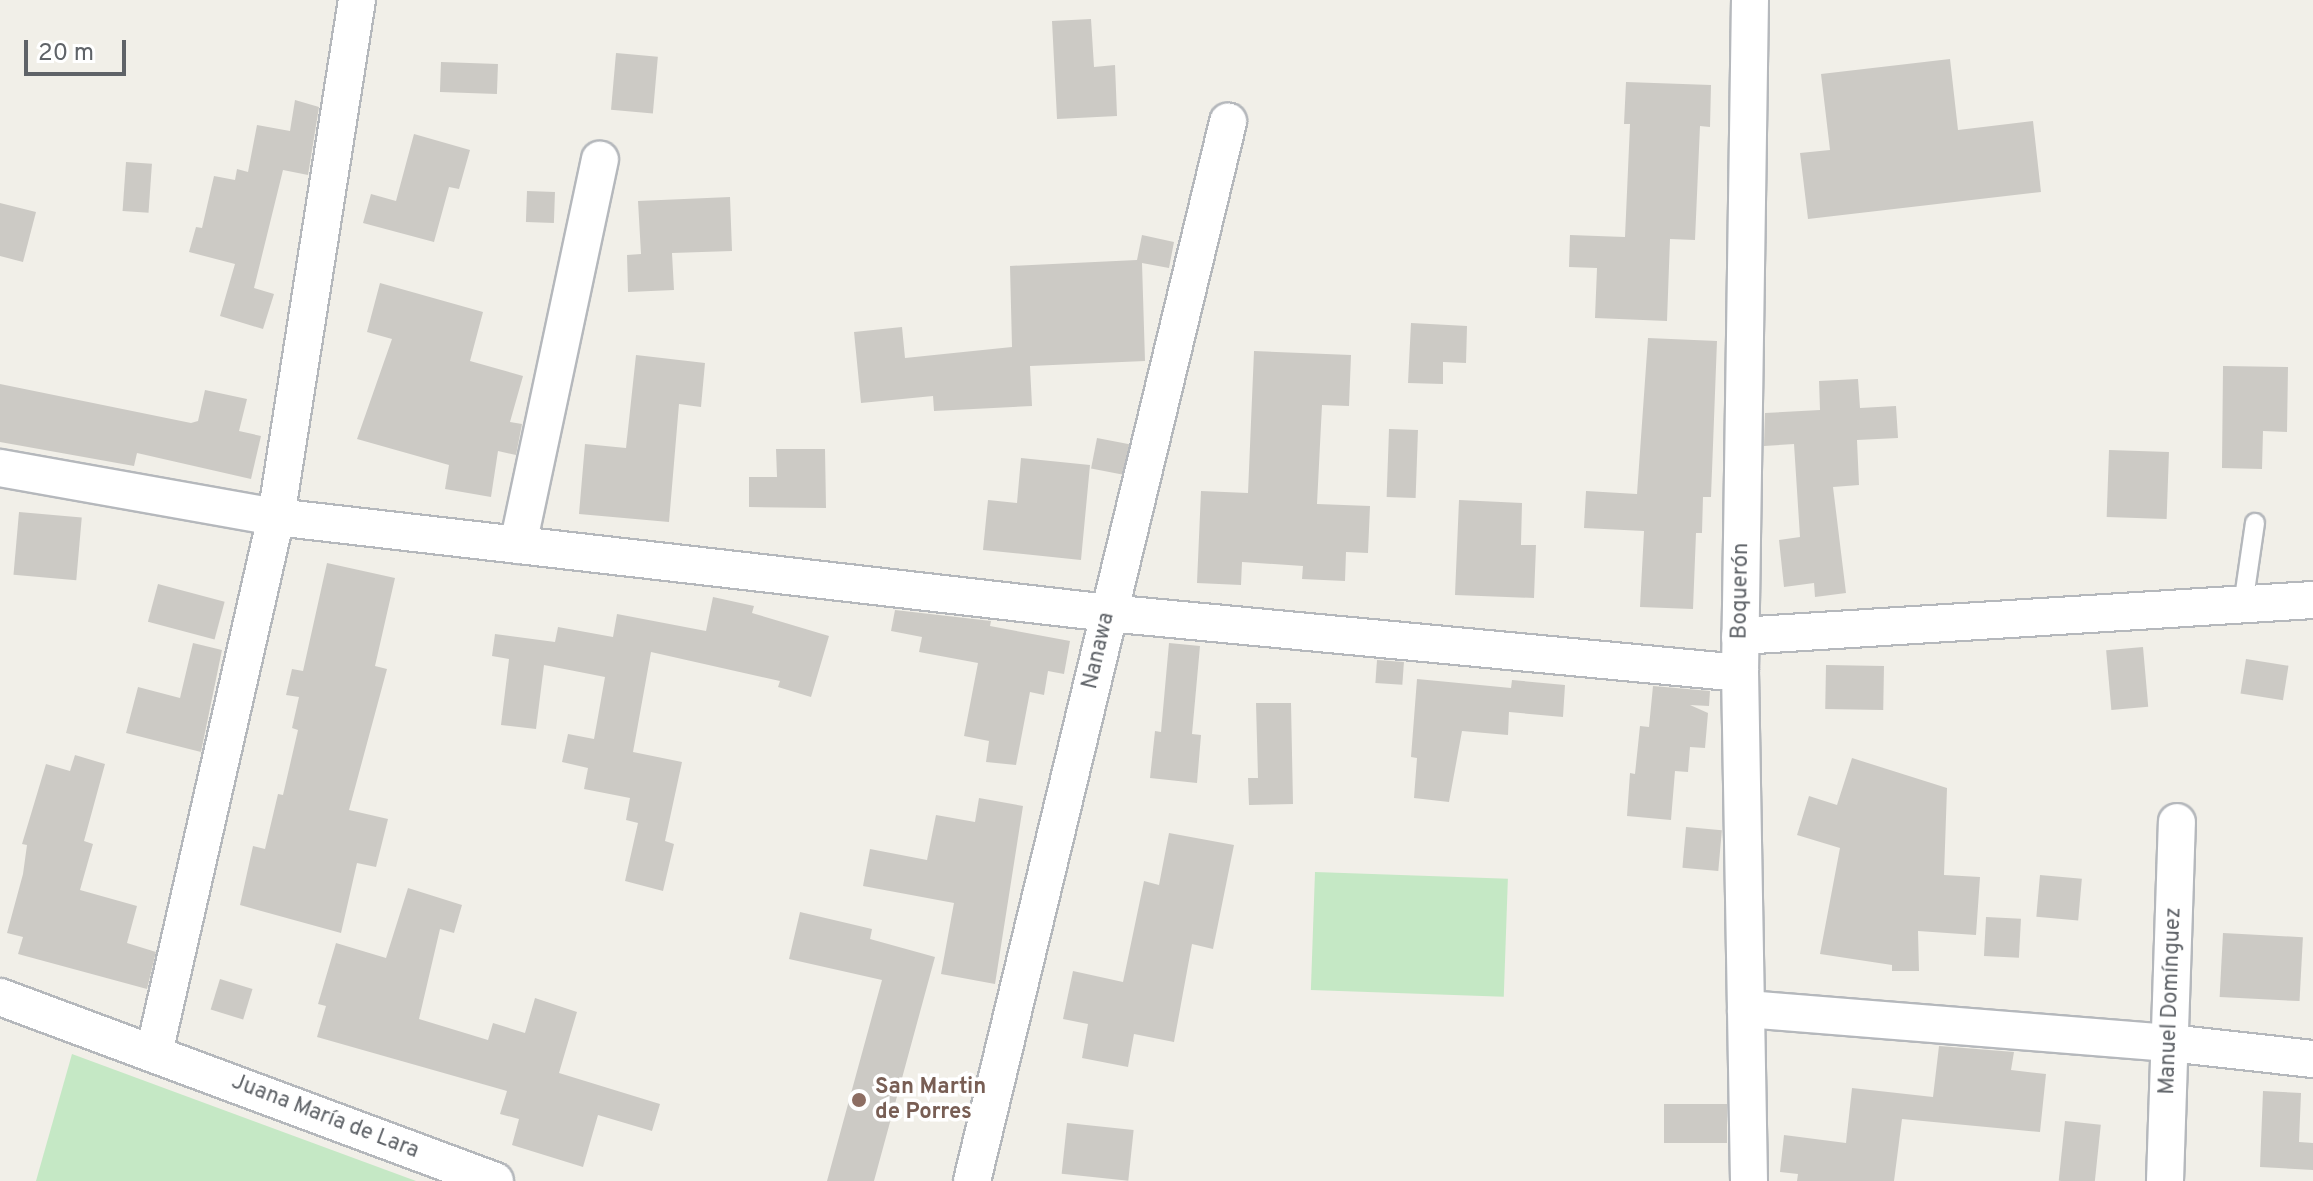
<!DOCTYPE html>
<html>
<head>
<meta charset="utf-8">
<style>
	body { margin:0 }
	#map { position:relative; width:2313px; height:1181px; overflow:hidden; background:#f1efe8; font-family:Overpass,sans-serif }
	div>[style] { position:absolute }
	.green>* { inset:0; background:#c5e8c5; transform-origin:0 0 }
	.building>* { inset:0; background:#cccac5; transform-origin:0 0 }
	.roads { filter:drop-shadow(2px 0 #b5b8bc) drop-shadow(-2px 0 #b5b8bc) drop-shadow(0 2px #b5b8bc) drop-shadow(0 -2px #b5b8bc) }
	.lane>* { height:18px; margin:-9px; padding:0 9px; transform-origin:9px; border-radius:9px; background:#fff }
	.street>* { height:36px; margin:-18px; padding:0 18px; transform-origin:18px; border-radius:18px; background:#fff }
	.dots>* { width:22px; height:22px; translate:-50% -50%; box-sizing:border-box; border:4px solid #fff; border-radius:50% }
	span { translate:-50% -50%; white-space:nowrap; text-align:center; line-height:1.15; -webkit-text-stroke:7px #fff; paint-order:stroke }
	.street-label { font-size:22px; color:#5f6368 }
	.education-label { font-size:22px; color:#785e54; font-weight:700 }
	.left { translate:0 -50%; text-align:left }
	.scale { position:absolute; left:24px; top:40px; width:102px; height:36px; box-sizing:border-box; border:4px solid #5f6368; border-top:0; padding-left:10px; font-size:24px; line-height:28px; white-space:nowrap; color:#5f6368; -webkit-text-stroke:6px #fff; paint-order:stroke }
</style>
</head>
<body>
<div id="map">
	<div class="green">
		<i style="left:1315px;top:872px;width:193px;height:118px;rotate:2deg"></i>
		<i style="clip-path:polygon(72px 1054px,416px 1181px,36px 1181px)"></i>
	</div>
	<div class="building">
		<i style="clip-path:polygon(1091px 19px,1094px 67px,1115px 65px,1117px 116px,1057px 119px,1052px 21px)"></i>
		<i style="left:616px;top:53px;width:42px;height:57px;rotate:5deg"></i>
		<i style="clip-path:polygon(1950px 59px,1958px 130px,2033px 121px,2041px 192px,1808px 219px,1800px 153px,1830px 150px,1821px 74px)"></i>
		<i style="left:441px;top:62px;width:57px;height:30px;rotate:2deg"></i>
		<i style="clip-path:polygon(1626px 82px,1711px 85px,1710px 127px,1700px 126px,1695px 240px,1670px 239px,1667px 321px,1595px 318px,1597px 268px,1569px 267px,1570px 235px,1625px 237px,1630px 124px,1624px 124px)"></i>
		<i style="clip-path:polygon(295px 100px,319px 107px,308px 175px,283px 170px,254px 288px,274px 294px,263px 329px,220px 316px,235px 264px,189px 252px,196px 227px,202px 228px,214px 176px,235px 180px,237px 169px,248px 172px,257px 125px,290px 131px)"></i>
		<i style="clip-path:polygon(414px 134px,470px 150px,459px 189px,449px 187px,434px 242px,363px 223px,371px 194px,396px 201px)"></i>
		<i style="left:126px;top:162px;width:26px;height:49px;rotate:4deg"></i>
		<i style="left:527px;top:191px;width:28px;height:31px;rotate:2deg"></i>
		<i style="clip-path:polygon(730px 197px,732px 251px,672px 253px,674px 290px,628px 292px,627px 255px,641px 254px,638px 201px)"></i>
		<i style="clip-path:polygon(0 203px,36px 212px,23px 262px,0 256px)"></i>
		<i style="clip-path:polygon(1142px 235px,1174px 242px,1169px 268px,1142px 263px,1145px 361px,1030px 366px,1032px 406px,934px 411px,933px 396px,861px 403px,854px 332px,902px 327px,905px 358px,1012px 347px,1010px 266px,1137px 260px)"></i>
		<i style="clip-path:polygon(380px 283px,483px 312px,470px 361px,523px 376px,510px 422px,522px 424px,516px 455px,498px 451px,491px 497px,445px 489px,449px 465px,357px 439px,392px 339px,367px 332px)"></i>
		<i style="clip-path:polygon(1411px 323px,1467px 326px,1466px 363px,1443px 362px,1443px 384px,1408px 383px)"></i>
		<i style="clip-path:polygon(1648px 338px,1717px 341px,1711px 497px,1703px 497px,1702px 533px,1696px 533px,1693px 609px,1640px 607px,1644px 531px,1584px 528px,1586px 491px,1637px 494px)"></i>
		<i style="clip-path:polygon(1254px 351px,1351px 355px,1349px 406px,1322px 405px,1317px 504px,1370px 506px,1368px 553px,1346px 552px,1345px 581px,1302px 579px,1303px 566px,1242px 562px,1241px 585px,1197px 583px,1201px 491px,1248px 493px)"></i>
		<i style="clip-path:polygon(636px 355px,705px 363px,701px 407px,679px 404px,669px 522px,579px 514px,585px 444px,626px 448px)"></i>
		<i style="clip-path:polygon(2223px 366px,2288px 367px,2287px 432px,2263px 431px,2262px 469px,2222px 468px)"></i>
		<i style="clip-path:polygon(1858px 379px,1860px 408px,1896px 406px,1898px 438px,1857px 440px,1859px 485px,1833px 487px,1846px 593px,1815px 597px,1814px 583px,1784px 587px,1779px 540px,1800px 537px,1794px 444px,1764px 446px,1765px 413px,1820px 410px,1819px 381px)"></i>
		<i style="clip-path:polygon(0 384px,191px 423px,198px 421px,205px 390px,247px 399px,239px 431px,261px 436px,251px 479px,137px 453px,134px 466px,0 442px)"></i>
		<i style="left:1389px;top:429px;width:29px;height:68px;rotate:2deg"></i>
		<i style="left:1097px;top:438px;width:33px;height:31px;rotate:11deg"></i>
		<i style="clip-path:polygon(776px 449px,825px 449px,826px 508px,749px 507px,749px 477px,777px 477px)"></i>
		<i style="left:2109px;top:450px;width:60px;height:67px;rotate:2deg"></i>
		<i style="clip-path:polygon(1021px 458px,1090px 465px,1081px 560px,983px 550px,988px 500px,1017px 503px)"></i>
		<i style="clip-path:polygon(1459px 500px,1522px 503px,1521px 545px,1536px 545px,1534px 598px,1455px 595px)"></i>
		<i style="left:19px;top:512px;width:63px;height:63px;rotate:5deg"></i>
		<i style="clip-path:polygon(327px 563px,395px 578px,375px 666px,387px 669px,349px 810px,388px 819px,376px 867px,357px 863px,341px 933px,240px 905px,253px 846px,265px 849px,278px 794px,283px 795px,298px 730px,292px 728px,299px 697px,286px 695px,292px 669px,303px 671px)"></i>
		<i style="left:158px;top:584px;width:69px;height:39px;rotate:15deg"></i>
		<i style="clip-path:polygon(713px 597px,754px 606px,752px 613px,829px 636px,811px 697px,778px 687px,780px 681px,651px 652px,633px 752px,682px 762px,665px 841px,674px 844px,663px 891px,625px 881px,638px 823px,626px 820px,630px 798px,584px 789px,588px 768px,562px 762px,568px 734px,594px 739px,605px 677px,544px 665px,536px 729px,501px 725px,509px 659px,492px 656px,495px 634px,555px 642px,558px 627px,613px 637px,617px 614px,706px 631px)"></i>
		<i style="clip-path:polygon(895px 610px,991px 621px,990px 626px,1070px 641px,1064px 674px,1048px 671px,1044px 695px,1030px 692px,1016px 765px,986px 762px,989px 741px,964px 736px,978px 663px,919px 652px,922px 637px,891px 631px)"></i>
		<i style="clip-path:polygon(193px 643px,222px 650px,201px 752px,126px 733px,138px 687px,180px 698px)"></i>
		<i style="clip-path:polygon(1169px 643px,1200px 646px,1192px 734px,1201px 735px,1197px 783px,1150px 778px,1155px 731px,1161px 732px)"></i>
		<i style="left:2143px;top:647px;width:60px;height:37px;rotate:85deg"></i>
		<i style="left:2246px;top:659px;width:43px;height:35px;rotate:9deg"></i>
		<i style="left:1377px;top:660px;width:27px;height:23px;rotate:4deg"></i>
		<i style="left:1826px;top:665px;width:58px;height:44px;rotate:1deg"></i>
		<i style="clip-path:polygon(1417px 679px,1511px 688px,1512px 680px,1565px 685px,1563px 717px,1509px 712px,1508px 735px,1462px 731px,1449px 802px,1414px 798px,1417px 758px,1411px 757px)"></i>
		<i style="clip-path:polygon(1653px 686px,1710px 691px,1709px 706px,1690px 705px,1708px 713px,1705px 748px,1690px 747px,1688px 772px,1675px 771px,1671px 820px,1627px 816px,1630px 773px,1635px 774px,1640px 726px,1649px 727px)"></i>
		<i style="clip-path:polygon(1256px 703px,1291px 703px,1293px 804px,1249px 805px,1248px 778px,1258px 778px)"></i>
		<i style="clip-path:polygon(75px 755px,105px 764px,84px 841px,93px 844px,80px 890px,137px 906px,127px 943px,156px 952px,147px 989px,18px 954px,23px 937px,7px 933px,23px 874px,27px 845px,22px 844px,46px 764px,70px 771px)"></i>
		<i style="clip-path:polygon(1852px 758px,1947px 788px,1944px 875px,1980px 877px,1976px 935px,1918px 931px,1919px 971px,1892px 971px,1892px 965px,1820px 954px,1840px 848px,1797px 835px,1809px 796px,1837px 805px)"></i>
		<i style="clip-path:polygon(979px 798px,1023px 806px,995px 984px,941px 974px,954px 903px,863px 886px,870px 849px,927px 860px,936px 815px,975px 822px)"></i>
		<i style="left:1686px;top:827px;width:36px;height:41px;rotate:5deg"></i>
		<i style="clip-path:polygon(1169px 833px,1234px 845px,1213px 949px,1192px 944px,1174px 1042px,1134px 1034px,1128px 1067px,1082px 1058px,1088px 1024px,1063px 1019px,1073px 971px,1123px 982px,1144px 881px,1159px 885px)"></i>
		<i style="left:2040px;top:875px;width:42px;height:42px;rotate:5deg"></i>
		<i style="clip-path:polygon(408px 888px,462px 905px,454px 933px,440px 929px,419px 1019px,488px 1040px,493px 1023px,525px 1033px,535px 998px,577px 1012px,559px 1073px,660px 1104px,652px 1131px,598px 1115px,583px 1167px,512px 1145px,519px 1119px,500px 1114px,507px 1091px,317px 1037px,326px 1006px,318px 1004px,336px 943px,386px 958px)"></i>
		<i style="clip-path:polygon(800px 912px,872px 929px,870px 939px,935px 957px,874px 1181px,827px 1181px,882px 980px,789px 959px)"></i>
		<i style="left:1986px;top:917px;width:35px;height:39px;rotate:3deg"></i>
		<i style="left:2223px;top:933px;width:80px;height:64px;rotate:3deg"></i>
		<i style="left:220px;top:979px;width:34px;height:32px;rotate:17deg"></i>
		<i style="clip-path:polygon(1939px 1046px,2014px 1052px,2011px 1070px,2046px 1074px,2040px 1132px,1902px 1119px,1894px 1181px,1797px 1181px,1798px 1174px,1780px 1172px,1784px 1135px,1846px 1143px,1852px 1088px,1933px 1097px)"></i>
		<i style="clip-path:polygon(2263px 1091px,2301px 1093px,2299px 1142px,2313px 1143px,2313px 1170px,2260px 1167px)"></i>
		<i style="left:1727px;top:1104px;width:39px;height:63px;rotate:90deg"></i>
		<i style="left:2065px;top:1121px;width:36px;height:60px;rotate:6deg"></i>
		<i style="left:1067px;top:1123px;width:67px;height:51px;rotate:6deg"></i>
	</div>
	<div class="roads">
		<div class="lane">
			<i style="left:2243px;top:605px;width:83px;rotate:-81.7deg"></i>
		</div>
		<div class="street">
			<i style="left:0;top:468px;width:280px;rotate:10.1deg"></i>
			<i style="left:276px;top:517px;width:838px;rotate:6.58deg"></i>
			<i style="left:1108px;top:613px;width:635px;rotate:5.42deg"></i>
			<i style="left:518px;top:545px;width:394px;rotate:-78deg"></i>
			<i style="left:1740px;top:636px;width:574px;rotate:-3.6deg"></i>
			<i style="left:0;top:997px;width:528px;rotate:20.39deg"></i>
			<i style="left:1746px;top:1009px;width:425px;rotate:4.6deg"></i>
			<i style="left:2170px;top:1043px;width:144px;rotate:6.4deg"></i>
			<i style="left:154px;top:1053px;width:550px;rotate:-77.18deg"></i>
			<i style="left:276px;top:517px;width:523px;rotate:-81.1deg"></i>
			<i style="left:972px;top:1181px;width:1090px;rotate:-76.41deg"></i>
			<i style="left:1749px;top:1181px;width:508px;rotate:-91.01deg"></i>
			<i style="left:1740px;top:673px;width:673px;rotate:-89.15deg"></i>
			<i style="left:2165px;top:1181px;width:359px;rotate:-88.1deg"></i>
		</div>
	</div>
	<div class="dots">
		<i style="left:859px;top:1100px;background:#8d6e63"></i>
	</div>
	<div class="street-label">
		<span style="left:1741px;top:591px;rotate:-89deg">Boquerón</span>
		<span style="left:1099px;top:651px;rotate:-77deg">Nanawa</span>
		<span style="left:2171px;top:1001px;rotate:-88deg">Manuel Domínguez</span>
		<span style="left:325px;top:1117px;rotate:21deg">Juana María de Lara</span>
	</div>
	<div class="education-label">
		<span class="left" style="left:875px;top:1100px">San Martin<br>de Porres</span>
	</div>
	<div class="scale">20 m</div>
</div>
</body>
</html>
